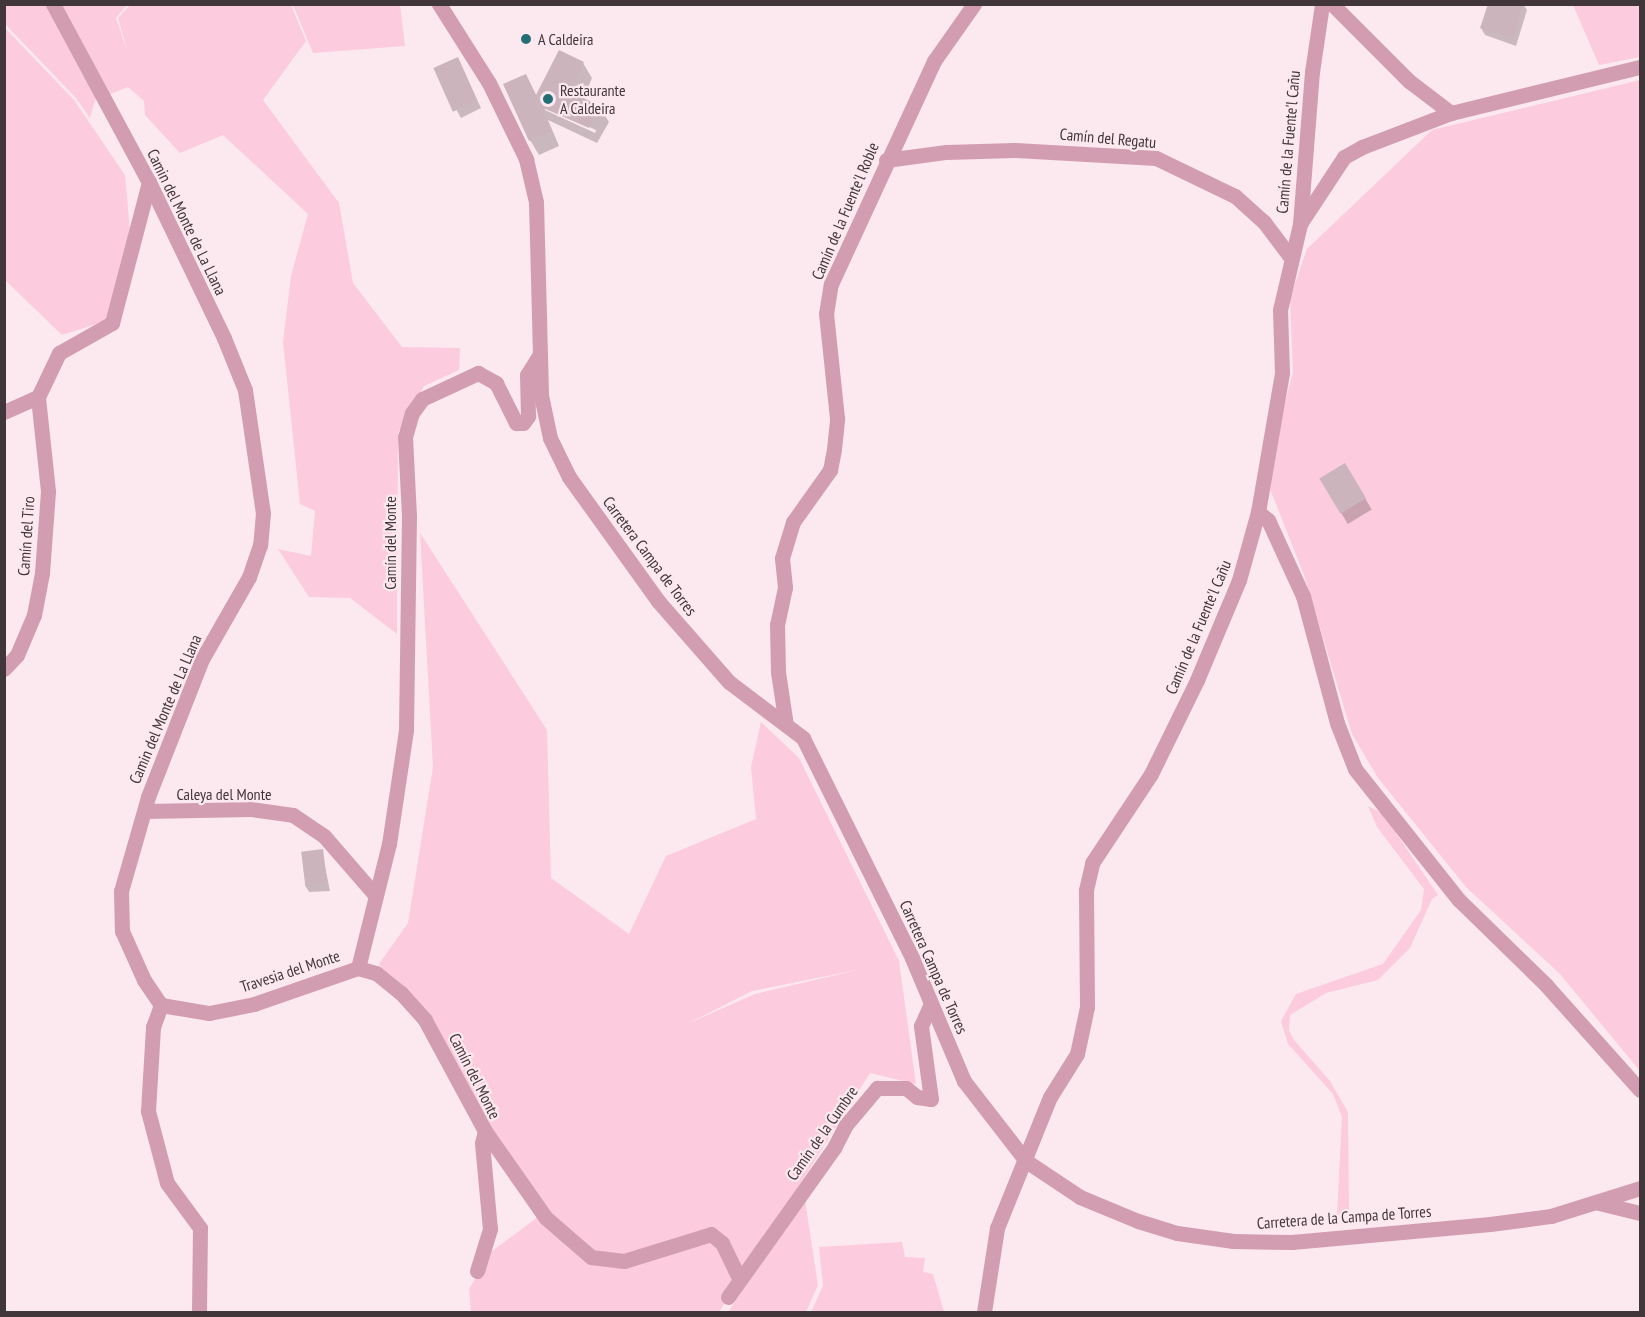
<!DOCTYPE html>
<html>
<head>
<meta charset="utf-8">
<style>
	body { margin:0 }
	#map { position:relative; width:1645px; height:1317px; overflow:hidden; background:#fce8ef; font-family:"PT Sans Narrow",sans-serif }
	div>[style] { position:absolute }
	.green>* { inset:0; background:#fccbdd }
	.shadow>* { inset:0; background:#0003; transform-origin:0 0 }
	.building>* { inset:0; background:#ccb4bd; transform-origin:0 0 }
	.minor>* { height:15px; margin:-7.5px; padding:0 7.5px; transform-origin:7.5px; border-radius:7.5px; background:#d39db1 }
	.tertiary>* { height:15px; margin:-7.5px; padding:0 7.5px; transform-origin:7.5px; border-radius:7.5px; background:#d39db1 }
	.dots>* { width:16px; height:16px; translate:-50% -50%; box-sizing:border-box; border:3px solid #fce8ef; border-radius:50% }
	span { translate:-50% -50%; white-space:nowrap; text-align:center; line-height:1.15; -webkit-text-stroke:4.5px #fce8ef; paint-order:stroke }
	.poi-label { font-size:16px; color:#41373a }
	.left { translate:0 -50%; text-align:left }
	.street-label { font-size:16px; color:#41373a }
	.frame { position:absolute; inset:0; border:6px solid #41373a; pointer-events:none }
</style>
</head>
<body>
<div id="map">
	<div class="green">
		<i style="clip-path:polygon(5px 5px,127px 5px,116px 18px,128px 53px,118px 18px,130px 5px,291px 5px,306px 41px,263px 100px,339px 203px,353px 283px,402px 347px,460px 348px,459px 370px,424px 386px,398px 432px,397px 634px,350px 598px,309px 597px,278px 549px,311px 556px,315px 511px,300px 504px,283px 342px,291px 276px,308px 214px,223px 135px,180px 153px,145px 115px,144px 101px,128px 87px,95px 100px,90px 118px,76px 98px,5px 24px)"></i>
		<i style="clip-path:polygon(293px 5px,400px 5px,405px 46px,313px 53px)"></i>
		<i style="clip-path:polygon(1573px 5px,1640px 5px,1640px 57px,1599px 65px)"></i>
		<i style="clip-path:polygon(4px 27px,74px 100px,125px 175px,130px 231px,106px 321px,62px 335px,5px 280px)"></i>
		<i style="clip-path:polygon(1640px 80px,1640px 1071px,1560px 974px,1466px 887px,1378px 778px,1352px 734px,1304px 575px,1266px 479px,1293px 372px,1290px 298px,1307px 249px,1432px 130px)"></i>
		<i style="clip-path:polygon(evenodd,420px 533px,547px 730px,551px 878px,629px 934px,666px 856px,756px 819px,751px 767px,761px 722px,799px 758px,899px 961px,916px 1084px,870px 1073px,719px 1312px,471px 1312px,469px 1289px,492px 1251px,538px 1217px,441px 1047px,379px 964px,408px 923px,433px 767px,420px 533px,862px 969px,755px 994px,687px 1024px,752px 991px,862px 969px)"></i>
		<i style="clip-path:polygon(1368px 806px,1383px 814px,1438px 895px,1432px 899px,1410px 948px,1378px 980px,1326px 993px,1290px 1015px,1289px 1031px,1294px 1040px,1330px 1081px,1348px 1112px,1349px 1212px,1337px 1215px,1342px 1117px,1333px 1094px,1288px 1044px,1281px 1021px,1296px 994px,1383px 964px,1421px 910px,1424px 889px,1377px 827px)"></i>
		<i style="clip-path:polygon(805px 1200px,818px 1285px,806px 1312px,728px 1312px)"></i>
		<i style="clip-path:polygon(902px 1242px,905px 1257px,925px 1258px,923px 1272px,933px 1274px,944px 1312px,811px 1312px,823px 1286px,819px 1247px)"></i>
	</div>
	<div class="shadow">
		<i style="clip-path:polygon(1489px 4px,1523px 4px,1527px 10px,1516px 46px,1485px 35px,1481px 28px)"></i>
		<i style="clip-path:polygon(evenodd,583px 63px,592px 78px,583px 99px,600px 107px,609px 122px,597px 143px,548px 120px,559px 146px,539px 155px,530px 140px,526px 76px,537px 97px,583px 63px,545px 107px,596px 130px,595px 133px,545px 110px,545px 107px)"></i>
		<i style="clip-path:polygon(461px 66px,481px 108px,461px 118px,457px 111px)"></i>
		<i style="left:1345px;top:465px;width:52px;height:28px;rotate:59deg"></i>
		<i style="clip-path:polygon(322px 851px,330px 891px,309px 892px,305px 885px)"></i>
	</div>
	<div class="building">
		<i style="clip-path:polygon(1488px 4px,1523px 4px,1513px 39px,1480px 28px)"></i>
		<i style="clip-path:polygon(559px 50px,584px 62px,570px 92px,601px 106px,589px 128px,541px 107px,552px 131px,529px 141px,503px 84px,526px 74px,536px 95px)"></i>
		<i style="left:458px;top:57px;width:48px;height:27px;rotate:66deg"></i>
		<i style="left:1345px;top:463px;width:41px;height:30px;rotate:59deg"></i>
		<i style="left:323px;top:849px;width:35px;height:22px;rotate:83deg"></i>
	</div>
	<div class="minor">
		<i style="left:53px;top:4px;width:202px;rotate:61.7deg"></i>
		<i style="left:149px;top:182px;width:173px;rotate:64.3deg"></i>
		<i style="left:224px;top:338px;width:56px;rotate:68deg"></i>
		<i style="left:245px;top:390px;width:124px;rotate:81.7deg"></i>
		<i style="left:263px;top:513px;width:32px;rotate:95deg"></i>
		<i style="left:260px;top:545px;width:34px;rotate:109deg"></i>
		<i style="left:249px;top:577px;width:95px;rotate:119.8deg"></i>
		<i style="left:202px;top:659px;width:148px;rotate:111.4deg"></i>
		<i style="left:148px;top:797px;width:98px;rotate:106deg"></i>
		<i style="left:121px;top:891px;width:40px;rotate:88.6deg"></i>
		<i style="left:122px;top:931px;width:54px;rotate:65.8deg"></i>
		<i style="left:144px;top:980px;width:30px;rotate:56deg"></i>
		<i style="left:161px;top:1005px;width:23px;rotate:110deg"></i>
		<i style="left:153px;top:1027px;width:84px;rotate:93.4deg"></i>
		<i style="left:148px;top:1111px;width:74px;rotate:75.2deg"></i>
		<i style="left:167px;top:1183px;width:56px;rotate:53.7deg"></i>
		<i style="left:200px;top:1228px;width:84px;rotate:90.7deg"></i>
		<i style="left:1332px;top:4px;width:109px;rotate:45deg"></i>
		<i style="left:1409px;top:81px;width:53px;rotate:37.3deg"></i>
		<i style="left:886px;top:160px;width:61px;rotate:-7.6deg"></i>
		<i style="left:946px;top:152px;width:68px;rotate:-1.7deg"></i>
		<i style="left:1014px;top:150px;width:142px;rotate:3.2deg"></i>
		<i style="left:1156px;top:158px;width:88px;rotate:25.7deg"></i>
		<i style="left:1235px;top:196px;width:39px;rotate:42deg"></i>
		<i style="left:1264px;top:222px;width:45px;rotate:53.1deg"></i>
		<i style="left:1300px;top:224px;width:80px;rotate:-56.7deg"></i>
		<i style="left:1344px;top:157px;width:21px;rotate:-29deg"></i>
		<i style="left:1362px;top:147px;width:95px;rotate:-20.9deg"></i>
		<i style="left:1451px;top:113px;width:195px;rotate:-13.7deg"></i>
		<i style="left:4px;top:412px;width:37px;rotate:-24deg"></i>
		<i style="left:1258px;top:512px;width:13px;rotate:39deg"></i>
		<i style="left:1268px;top:520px;width:84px;rotate:65.3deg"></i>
		<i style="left:1303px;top:596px;width:131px;rotate:75deg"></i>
		<i style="left:1337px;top:723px;width:49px;rotate:68.6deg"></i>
		<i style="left:1355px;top:769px;width:167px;rotate:51.6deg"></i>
		<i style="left:1459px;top:900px;width:122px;rotate:44.3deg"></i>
		<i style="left:1546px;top:985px;width:141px;rotate:48.2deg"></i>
		<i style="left:4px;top:669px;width:19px;rotate:-47deg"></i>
		<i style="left:17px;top:655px;width:43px;rotate:-67deg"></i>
		<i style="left:34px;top:615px;width:43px;rotate:-79.2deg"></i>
		<i style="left:42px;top:573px;width:82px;rotate:-85.8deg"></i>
		<i style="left:48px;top:491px;width:95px;rotate:-96.1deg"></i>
		<i style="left:38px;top:397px;width:49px;rotate:-64.5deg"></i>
		<i style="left:59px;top:353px;width:61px;rotate:-29.5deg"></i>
		<i style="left:112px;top:323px;width:146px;rotate:-75.3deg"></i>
		<i style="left:786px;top:725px;width:54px;rotate:-98.6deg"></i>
		<i style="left:778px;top:672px;width:47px;rotate:-91.2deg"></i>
		<i style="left:777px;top:625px;width:39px;rotate:-78deg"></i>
		<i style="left:785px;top:587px;width:29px;rotate:-96deg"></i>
		<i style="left:782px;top:558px;width:38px;rotate:-73deg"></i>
		<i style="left:793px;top:522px;width:64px;rotate:-54.6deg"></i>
		<i style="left:830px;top:470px;width:21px;rotate:-79deg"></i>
		<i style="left:834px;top:449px;width:31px;rotate:-84deg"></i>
		<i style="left:837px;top:418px;width:105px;rotate:-96deg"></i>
		<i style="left:826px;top:314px;width:30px;rotate:-81deg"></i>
		<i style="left:831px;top:284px;width:246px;rotate:-65.2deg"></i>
		<i style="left:934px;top:61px;width:70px;rotate:-54.9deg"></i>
		<i style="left:145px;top:811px;width:106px;rotate:-1.1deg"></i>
		<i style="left:251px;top:809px;width:42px;rotate:8.1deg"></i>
		<i style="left:293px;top:815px;width:37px;rotate:34deg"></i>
		<i style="left:324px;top:836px;width:79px;rotate:49.1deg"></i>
		<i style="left:358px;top:968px;width:128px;rotate:-76deg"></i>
		<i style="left:389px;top:844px;width:115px;rotate:-81.5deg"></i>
		<i style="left:406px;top:730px;width:214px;rotate:-89.2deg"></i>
		<i style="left:409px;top:516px;width:79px;rotate:-92.9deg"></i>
		<i style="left:405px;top:437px;width:25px;rotate:-74deg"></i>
		<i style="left:412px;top:413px;width:17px;rotate:-54deg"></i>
		<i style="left:422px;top:399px;width:62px;rotate:-24.9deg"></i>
		<i style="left:478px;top:373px;width:21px;rotate:29deg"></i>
		<i style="left:496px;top:383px;width:45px;rotate:63.4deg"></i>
		<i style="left:516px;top:423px;width:7px"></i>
		<i style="left:523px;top:423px;width:9px;rotate:-54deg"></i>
		<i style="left:528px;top:416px;width:41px;rotate:-91.4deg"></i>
		<i style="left:527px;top:375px;width:22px;rotate:-58deg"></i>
		<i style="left:161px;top:1005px;width:49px;rotate:9.5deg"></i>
		<i style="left:209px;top:1013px;width:46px;rotate:-11.3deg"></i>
		<i style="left:254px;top:1004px;width:110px;rotate:-19.1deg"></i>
		<i style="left:358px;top:968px;width:19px;rotate:16deg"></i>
		<i style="left:376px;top:973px;width:32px;rotate:39deg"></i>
		<i style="left:401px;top:993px;width:36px;rotate:48deg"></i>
		<i style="left:425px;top:1020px;width:126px;rotate:61.6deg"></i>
		<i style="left:485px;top:1131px;width:12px;rotate:104deg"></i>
		<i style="left:482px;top:1143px;width:86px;rotate:84.7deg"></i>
		<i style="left:490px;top:1229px;width:44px;rotate:107.2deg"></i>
		<i style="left:485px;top:1131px;width:106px;rotate:55deg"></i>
		<i style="left:546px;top:1218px;width:60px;rotate:40.9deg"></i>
		<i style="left:591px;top:1257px;width:33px;rotate:7deg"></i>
		<i style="left:624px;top:1261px;width:91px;rotate:-17.2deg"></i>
		<i style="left:711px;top:1234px;width:14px;rotate:39deg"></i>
		<i style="left:722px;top:1243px;width:41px;rotate:64.1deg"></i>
		<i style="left:1599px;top:1203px;width:42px;rotate:13.7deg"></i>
		<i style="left:728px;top:1297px;width:183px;rotate:-54.6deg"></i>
		<i style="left:834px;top:1148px;width:25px;rotate:-63deg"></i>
		<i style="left:845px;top:1126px;width:50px;rotate:-49.9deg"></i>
		<i style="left:877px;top:1088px;width:29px"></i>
		<i style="left:906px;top:1088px;width:14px;rotate:39deg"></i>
		<i style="left:917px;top:1097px;width:14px;rotate:8deg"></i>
		<i style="left:931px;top:1099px;width:74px;rotate:-97.8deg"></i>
		<i style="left:921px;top:1026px;width:24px;rotate:-66deg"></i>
		<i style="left:984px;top:1312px;width:85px;rotate:-81.2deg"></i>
		<i style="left:997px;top:1228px;width:141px;rotate:-68deg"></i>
		<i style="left:1050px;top:1097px;width:51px;rotate:-57.9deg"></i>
		<i style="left:1077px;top:1054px;width:48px;rotate:-78deg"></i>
		<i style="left:1087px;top:1007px;width:117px;rotate:-90.5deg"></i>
		<i style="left:1086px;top:890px;width:28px;rotate:-77deg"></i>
		<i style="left:1092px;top:863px;width:107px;rotate:-56.5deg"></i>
		<i style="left:1151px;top:774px;width:105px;rotate:-63.9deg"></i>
		<i style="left:1197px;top:680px;width:108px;rotate:-67.2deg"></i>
		<i style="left:1239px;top:580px;width:71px;rotate:-74.4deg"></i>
		<i style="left:1258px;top:512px;width:141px;rotate:-80.2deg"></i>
		<i style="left:1282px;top:373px;width:63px;rotate:-91.8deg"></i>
		<i style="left:1280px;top:310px;width:88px;rotate:-76.9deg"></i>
		<i style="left:1300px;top:224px;width:152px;rotate:-85.5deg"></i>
		<i style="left:1312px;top:72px;width:69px;rotate:-81.6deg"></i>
	</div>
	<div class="tertiary">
		<i style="left:439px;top:4px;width:93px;rotate:57.7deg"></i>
		<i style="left:489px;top:83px;width:85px;rotate:64deg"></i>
		<i style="left:526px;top:159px;width:44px;rotate:76.9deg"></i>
		<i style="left:536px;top:202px;width:193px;rotate:88.5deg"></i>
		<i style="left:541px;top:395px;width:44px;rotate:78.2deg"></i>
		<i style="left:550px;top:438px;width:43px;rotate:64deg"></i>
		<i style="left:569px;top:477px;width:153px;rotate:54.3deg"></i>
		<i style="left:658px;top:601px;width:108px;rotate:48.8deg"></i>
		<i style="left:729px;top:682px;width:93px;rotate:37.1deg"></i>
		<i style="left:803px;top:738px;width:246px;rotate:63.6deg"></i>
		<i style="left:912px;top:958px;width:134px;rotate:67.1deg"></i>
		<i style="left:964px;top:1081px;width:101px;rotate:52.2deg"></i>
		<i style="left:1026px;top:1161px;width:65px;rotate:33.7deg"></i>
		<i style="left:1080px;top:1197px;width:63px;rotate:22.5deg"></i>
		<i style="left:1138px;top:1221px;width:41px;rotate:17.1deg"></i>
		<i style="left:1177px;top:1233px;width:57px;rotate:8.1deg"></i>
		<i style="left:1233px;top:1241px;width:59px;rotate:1deg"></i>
		<i style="left:1292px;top:1242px;width:199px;rotate:-5.2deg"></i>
		<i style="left:1490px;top:1224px;width:62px;rotate:-7.5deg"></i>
		<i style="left:1551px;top:1216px;width:93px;rotate:-17.5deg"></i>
	</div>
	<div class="dots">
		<i style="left:526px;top:39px;background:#246f76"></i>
		<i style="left:548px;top:99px;background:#246f76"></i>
	</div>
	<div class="poi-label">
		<span class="left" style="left:538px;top:39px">A Caldeira</span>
		<span class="left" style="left:560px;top:99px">Restaurante<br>A Caldeira</span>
	</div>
	<div class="street-label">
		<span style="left:1108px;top:138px;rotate:5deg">Camín del Regatu</span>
		<span style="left:1288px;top:142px;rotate:-85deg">Camín de la Fuente'l Cañu</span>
		<span style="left:845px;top:211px;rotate:-67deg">Camín de la Fuente'l Roble</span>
		<span style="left:187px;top:222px;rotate:64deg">Camin del Monte de La Llana</span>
		<span style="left:26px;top:536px;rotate:-86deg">Camín del Tiro</span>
		<span style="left:390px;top:543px;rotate:-90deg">Camín del Monte</span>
		<span style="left:650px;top:556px;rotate:53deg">Carretera Campa de Torres</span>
		<span style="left:1198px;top:627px;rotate:-67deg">Camín de la Fuente'l Cañu</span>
		<span style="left:165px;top:709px;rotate:-67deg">Camin del Monte de La Llana</span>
		<span style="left:224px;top:794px">Caleya del Monte</span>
		<span style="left:934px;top:967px;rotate:66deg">Carretera Campa de Torres</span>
		<span style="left:290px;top:971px;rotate:-18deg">Travesia del Monte</span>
		<span style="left:475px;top:1076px;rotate:63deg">Camín del Monte</span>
		<span style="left:822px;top:1133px;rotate:-55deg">Camín de la Cumbre</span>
		<span style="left:1344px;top:1217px;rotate:-4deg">Carretera de la Campa de Torres</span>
	</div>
	<div class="frame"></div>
</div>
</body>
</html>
